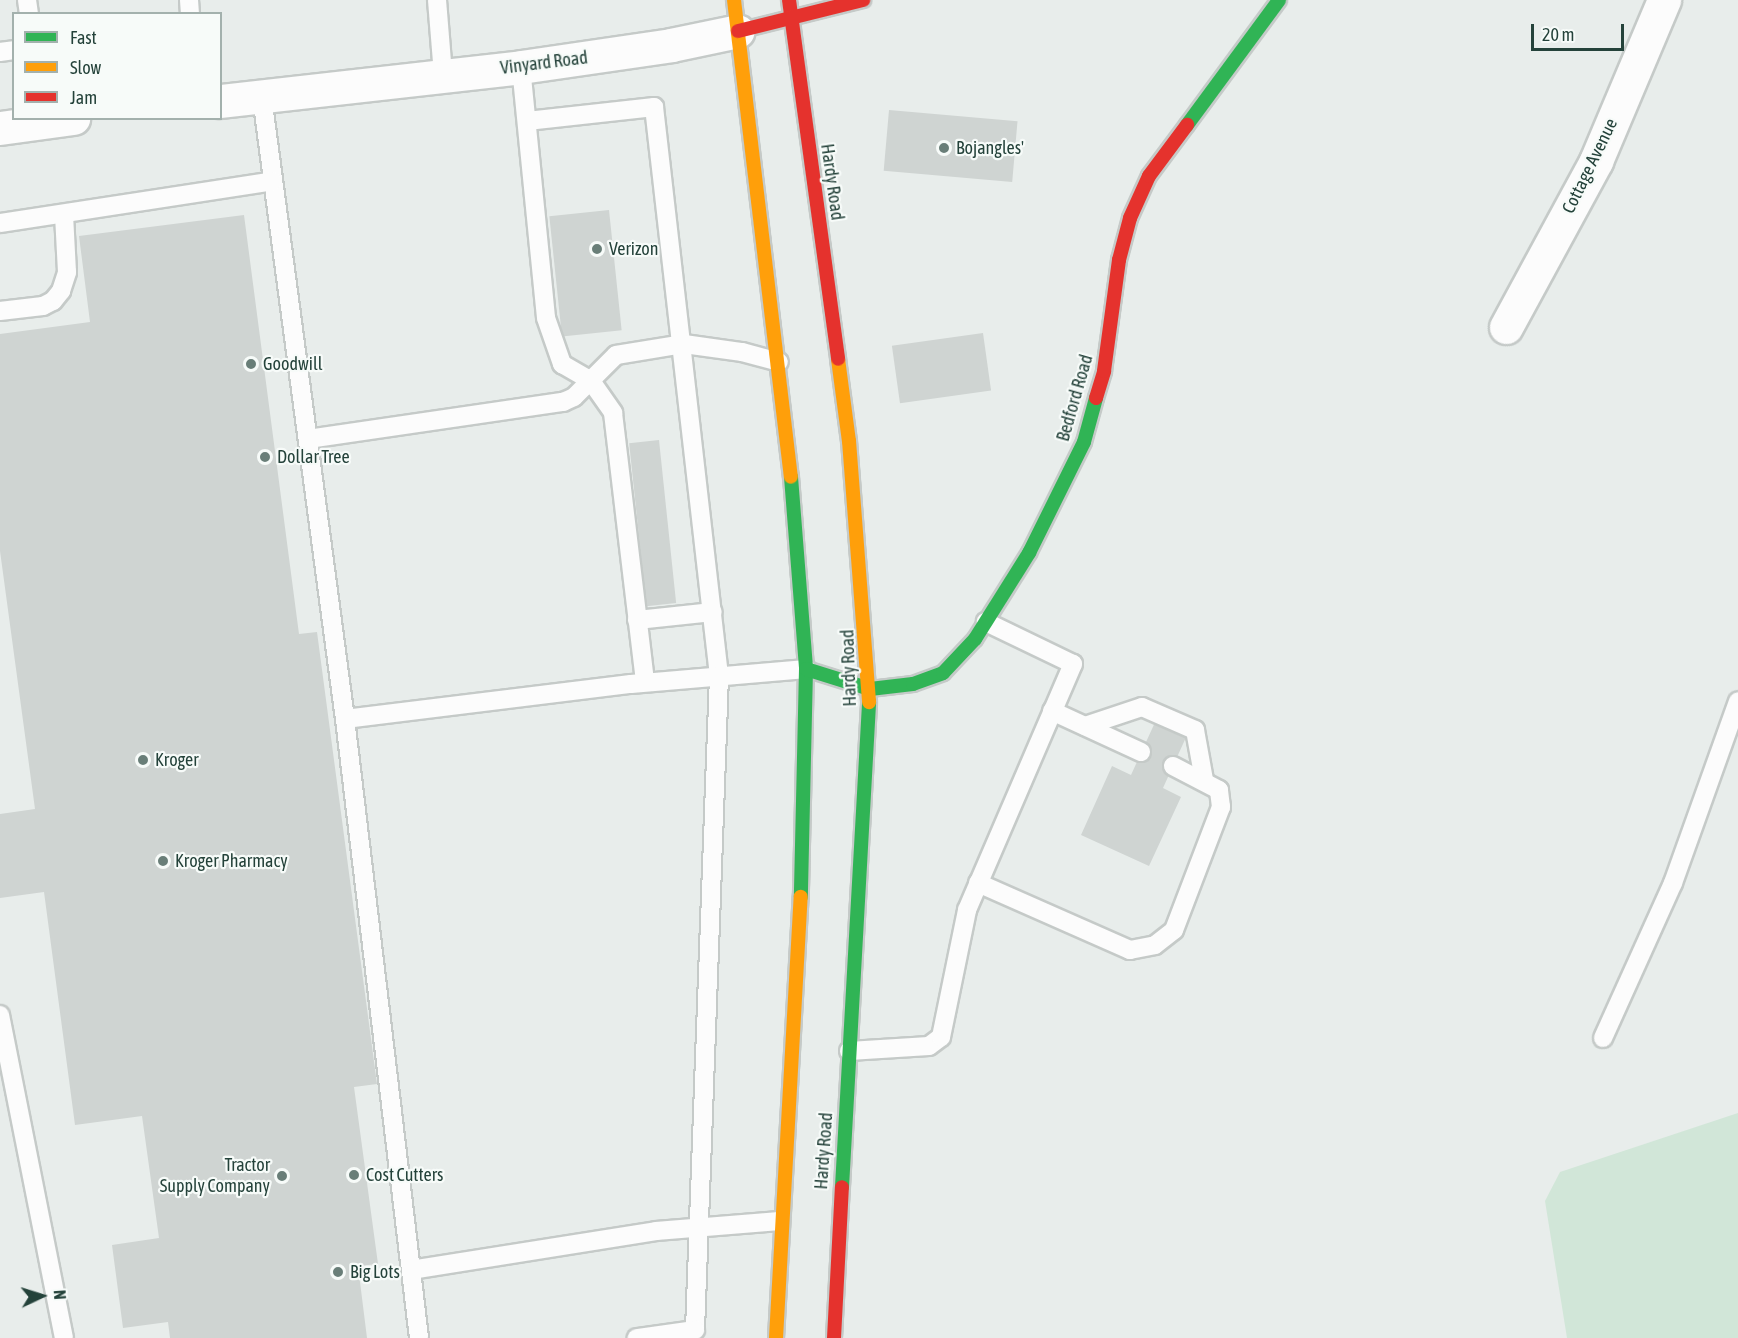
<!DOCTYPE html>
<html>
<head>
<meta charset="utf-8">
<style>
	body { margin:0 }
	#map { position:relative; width:1738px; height:1338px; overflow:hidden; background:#e8edeb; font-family:"Asap Condensed",sans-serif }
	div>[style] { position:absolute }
	.green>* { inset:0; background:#d1e6d8 }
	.building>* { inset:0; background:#cfd4d2; transform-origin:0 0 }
	.roads { filter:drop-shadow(2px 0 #c5cac8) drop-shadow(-2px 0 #c5cac8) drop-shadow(0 2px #c5cac8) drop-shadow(0 -2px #c5cac8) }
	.lane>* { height:18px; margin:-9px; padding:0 9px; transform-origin:9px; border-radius:9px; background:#fcfcfc }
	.street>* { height:33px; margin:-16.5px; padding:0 16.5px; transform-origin:16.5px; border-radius:16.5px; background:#fcfcfc }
	.fast>* { height:14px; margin:-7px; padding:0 7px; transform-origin:7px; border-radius:7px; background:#30b455 }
	.slow>* { height:14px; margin:-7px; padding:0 7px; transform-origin:7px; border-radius:7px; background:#ff9f0a }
	.jam>* { height:14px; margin:-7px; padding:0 7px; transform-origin:7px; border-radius:7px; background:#e5322d }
	.dots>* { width:16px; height:16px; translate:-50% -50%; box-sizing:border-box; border:3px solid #f7fbf9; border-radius:50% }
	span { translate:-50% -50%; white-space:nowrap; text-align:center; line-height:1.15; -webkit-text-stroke:4.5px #f7fbf9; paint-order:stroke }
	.street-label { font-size:18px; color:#24423a }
	.poi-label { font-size:18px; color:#24423a }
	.left { translate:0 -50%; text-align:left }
	.right { translate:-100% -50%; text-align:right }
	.legend { position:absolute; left:12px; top:12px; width:210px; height:108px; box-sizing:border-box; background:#f7fbf9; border:2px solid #a3b1ad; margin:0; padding:8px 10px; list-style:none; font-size:18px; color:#24423a }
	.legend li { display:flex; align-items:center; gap:12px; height:30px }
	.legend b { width:30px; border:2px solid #a3b1ad }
	.north { position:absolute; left:12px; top:1266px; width:60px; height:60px; -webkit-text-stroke:4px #f7fbf9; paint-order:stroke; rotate:86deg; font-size:16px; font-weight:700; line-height:24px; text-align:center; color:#24423a }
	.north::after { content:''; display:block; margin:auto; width:21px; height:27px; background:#24423a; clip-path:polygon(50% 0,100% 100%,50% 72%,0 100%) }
	.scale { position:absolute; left:1531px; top:24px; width:93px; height:27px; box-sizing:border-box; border:3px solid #24423a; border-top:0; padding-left:8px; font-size:18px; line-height:21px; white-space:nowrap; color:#24423a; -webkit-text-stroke:4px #f7fbf9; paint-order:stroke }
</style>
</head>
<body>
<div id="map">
	<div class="green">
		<i style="clip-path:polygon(1738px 1113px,1738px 1338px,1567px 1338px,1545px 1201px,1560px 1172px)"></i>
	</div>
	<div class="building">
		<i style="left:889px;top:110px;width:129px;height:61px;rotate:5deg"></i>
		<i style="left:609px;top:210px;width:121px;height:60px;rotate:84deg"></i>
		<i style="clip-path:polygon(244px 215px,299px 634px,317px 632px,377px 1084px,354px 1087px,378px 1264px,358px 1266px,367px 1338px,170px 1338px,168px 1322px,123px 1328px,112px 1245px,159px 1238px,142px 1116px,75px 1125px,44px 892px,0 898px,0 814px,35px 809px,0 551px,0 334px,90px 322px,79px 236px)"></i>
		<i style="left:983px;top:333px;width:58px;height:92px;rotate:82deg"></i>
		<i style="left:659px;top:440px;width:164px;height:30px;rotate:84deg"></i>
		<i style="clip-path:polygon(1157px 718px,1188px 733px,1163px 788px,1181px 797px,1149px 866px,1081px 835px,1112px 766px,1131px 775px)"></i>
	</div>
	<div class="roads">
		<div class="lane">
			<i style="left:27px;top:0;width:14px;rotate:82deg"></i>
			<i style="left:189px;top:0;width:14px;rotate:86deg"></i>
			<i style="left:437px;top:0;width:74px;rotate:85.4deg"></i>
			<i style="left:0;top:52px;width:14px;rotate:-8deg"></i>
			<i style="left:521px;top:67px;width:252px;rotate:84.3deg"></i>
			<i style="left:546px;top:318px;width:49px;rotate:70.8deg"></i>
			<i style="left:562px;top:364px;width:34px;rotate:30deg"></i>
			<i style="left:591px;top:381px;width:39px;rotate:55deg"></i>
			<i style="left:613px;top:413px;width:271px;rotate:83.2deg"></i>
			<i style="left:262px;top:97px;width:628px;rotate:82.4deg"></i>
			<i style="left:345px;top:719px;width:623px;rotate:83.18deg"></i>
			<i style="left:527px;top:121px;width:128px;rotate:-6.3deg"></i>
			<i style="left:654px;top:107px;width:573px;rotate:83.48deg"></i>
			<i style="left:719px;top:676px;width:654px;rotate:92.1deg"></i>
			<i style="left:695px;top:1330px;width:59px;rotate:172.1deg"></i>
			<i style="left:0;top:223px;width:276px;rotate:-8.7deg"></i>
			<i style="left:0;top:311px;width:43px;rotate:-6.6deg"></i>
			<i style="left:43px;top:306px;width:11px;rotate:-27deg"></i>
			<i style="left:53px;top:301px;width:13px;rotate:-51deg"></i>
			<i style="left:61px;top:291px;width:20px;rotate:-72deg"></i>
			<i style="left:67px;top:272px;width:57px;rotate:-93deg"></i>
			<i style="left:308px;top:439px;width:258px;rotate:-8.3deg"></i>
			<i style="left:563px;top:402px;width:12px;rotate:-24deg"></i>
			<i style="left:574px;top:397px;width:59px;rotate:-45deg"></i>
			<i style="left:616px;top:355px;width:69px;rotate:-9.2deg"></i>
			<i style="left:684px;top:344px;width:59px;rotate:7.9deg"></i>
			<i style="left:742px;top:352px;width:38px;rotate:15deg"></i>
			<i style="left:637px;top:620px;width:76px;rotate:-6deg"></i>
			<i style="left:1052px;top:711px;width:98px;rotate:24.7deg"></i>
			<i style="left:345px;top:719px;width:288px;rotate:-7deg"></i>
			<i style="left:631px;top:684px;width:176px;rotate:-4.9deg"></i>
			<i style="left:1085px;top:726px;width:60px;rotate:-18.4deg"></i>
			<i style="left:1142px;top:707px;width:58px;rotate:23.5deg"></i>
			<i style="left:1195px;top:730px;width:51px;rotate:79.8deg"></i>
			<i style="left:978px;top:883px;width:166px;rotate:23.8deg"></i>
			<i style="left:1130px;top:950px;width:25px;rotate:-11deg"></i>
			<i style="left:1155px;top:945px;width:24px;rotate:-38deg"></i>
			<i style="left:1174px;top:930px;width:132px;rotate:-69.1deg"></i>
			<i style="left:1221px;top:807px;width:17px;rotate:-97deg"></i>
			<i style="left:1219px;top:790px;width:52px;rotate:-152.4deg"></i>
			<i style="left:0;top:1015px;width:329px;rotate:78.8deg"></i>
			<i style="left:1603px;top:1038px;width:170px;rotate:-65.7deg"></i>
			<i style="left:1673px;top:883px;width:193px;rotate:-70.3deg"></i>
			<i style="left:849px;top:1051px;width:80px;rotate:-3.6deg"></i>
			<i style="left:929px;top:1046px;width:15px;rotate:-37deg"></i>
			<i style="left:941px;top:1037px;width:130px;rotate:-78.4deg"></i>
			<i style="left:967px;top:910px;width:268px;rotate:-66.7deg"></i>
			<i style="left:1073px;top:664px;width:97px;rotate:-154.2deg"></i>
			<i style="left:411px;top:1270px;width:248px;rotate:-9deg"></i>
			<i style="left:656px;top:1231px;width:124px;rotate:-4.6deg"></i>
		</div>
		<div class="street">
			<i style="left:220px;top:101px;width:303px;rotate:-6.4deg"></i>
			<i style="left:521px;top:67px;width:152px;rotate:-8.3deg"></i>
			<i style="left:671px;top:45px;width:68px;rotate:-11.8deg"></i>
			<i style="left:0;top:128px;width:74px;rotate:-7.8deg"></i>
			<i style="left:1506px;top:327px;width:189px;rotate:-61.5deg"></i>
			<i style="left:1596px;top:161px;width:175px;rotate:-67.1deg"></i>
		</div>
		<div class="fast">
			<i style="left:1187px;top:125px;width:155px;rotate:-53.6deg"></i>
			<i style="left:791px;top:477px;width:193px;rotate:85.5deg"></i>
			<i style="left:806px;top:669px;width:228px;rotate:91.3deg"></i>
			<i style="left:806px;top:669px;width:67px;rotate:17.4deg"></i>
			<i style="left:870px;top:689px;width:43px;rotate:-6.6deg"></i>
			<i style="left:913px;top:684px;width:32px;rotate:-20deg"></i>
			<i style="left:943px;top:673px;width:47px;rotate:-46.7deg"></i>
			<i style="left:975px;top:639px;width:102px;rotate:-57.9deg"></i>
			<i style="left:1029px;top:553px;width:124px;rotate:-63.6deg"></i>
			<i style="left:1084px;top:442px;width:46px;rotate:-74.7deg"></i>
			<i style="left:842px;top:1187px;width:486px;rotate:-86.8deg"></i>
		</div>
		<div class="slow">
			<i style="left:734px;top:0;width:480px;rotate:83.2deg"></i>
			<i style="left:838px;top:359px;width:83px;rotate:82.4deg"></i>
			<i style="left:849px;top:441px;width:262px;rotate:85.6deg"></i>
			<i style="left:776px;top:1338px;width:442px;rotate:-86.8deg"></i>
		</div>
		<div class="jam">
			<i style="left:789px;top:0;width:362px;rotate:82.2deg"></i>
			<i style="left:738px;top:31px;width:129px;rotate:-13.9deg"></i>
			<i style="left:1096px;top:398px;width:28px;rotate:-73deg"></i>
			<i style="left:1104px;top:371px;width:112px;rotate:-82.3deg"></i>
			<i style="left:1119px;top:260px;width:43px;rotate:-75.3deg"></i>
			<i style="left:1130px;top:218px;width:46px;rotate:-65.7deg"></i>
			<i style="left:1149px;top:176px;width:64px;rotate:-53.3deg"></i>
			<i style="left:834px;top:1338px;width:151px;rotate:-87deg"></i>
		</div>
	</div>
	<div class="dots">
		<i style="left:944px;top:148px;background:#697e78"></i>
		<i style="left:597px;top:249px;background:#697e78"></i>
		<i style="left:251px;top:364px;background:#697e78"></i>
		<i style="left:265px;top:457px;background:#697e78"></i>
		<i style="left:143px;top:760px;background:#697e78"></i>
		<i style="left:163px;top:861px;background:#697e78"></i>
		<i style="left:354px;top:1175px;background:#697e78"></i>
		<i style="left:282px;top:1176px;background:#697e78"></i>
		<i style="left:338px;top:1272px;background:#697e78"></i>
	</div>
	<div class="street-label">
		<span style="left:544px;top:63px;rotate:-7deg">Vinyard Road</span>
		<span style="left:1590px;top:166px;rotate:-64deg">Cottage Avenue</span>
		<span style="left:832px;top:182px;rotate:82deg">Hardy Road</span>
		<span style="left:1075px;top:398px;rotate:-74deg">Bedford Road</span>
		<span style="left:849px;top:668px;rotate:-92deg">Hardy Road</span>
		<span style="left:824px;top:1151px;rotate:-86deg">Hardy Road</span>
	</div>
	<div class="poi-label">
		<span class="left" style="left:956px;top:148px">Bojangles'</span>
		<span class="left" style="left:609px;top:249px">Verizon</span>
		<span class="left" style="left:263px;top:364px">Goodwill</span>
		<span class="left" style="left:277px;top:457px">Dollar Tree</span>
		<span class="left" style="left:155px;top:760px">Kroger</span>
		<span class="left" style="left:175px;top:861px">Kroger Pharmacy</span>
		<span class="right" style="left:270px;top:1176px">Tractor<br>Supply Company</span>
		<span class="left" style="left:366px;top:1175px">Cost Cutters</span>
		<span class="left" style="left:350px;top:1272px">Big Lots</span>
	</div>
	<ul class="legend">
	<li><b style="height:8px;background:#30b455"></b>Fast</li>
	<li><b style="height:8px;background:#ff9f0a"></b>Slow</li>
	<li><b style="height:8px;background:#e5322d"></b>Jam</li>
	</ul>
	<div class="north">N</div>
	<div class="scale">20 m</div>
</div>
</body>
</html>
